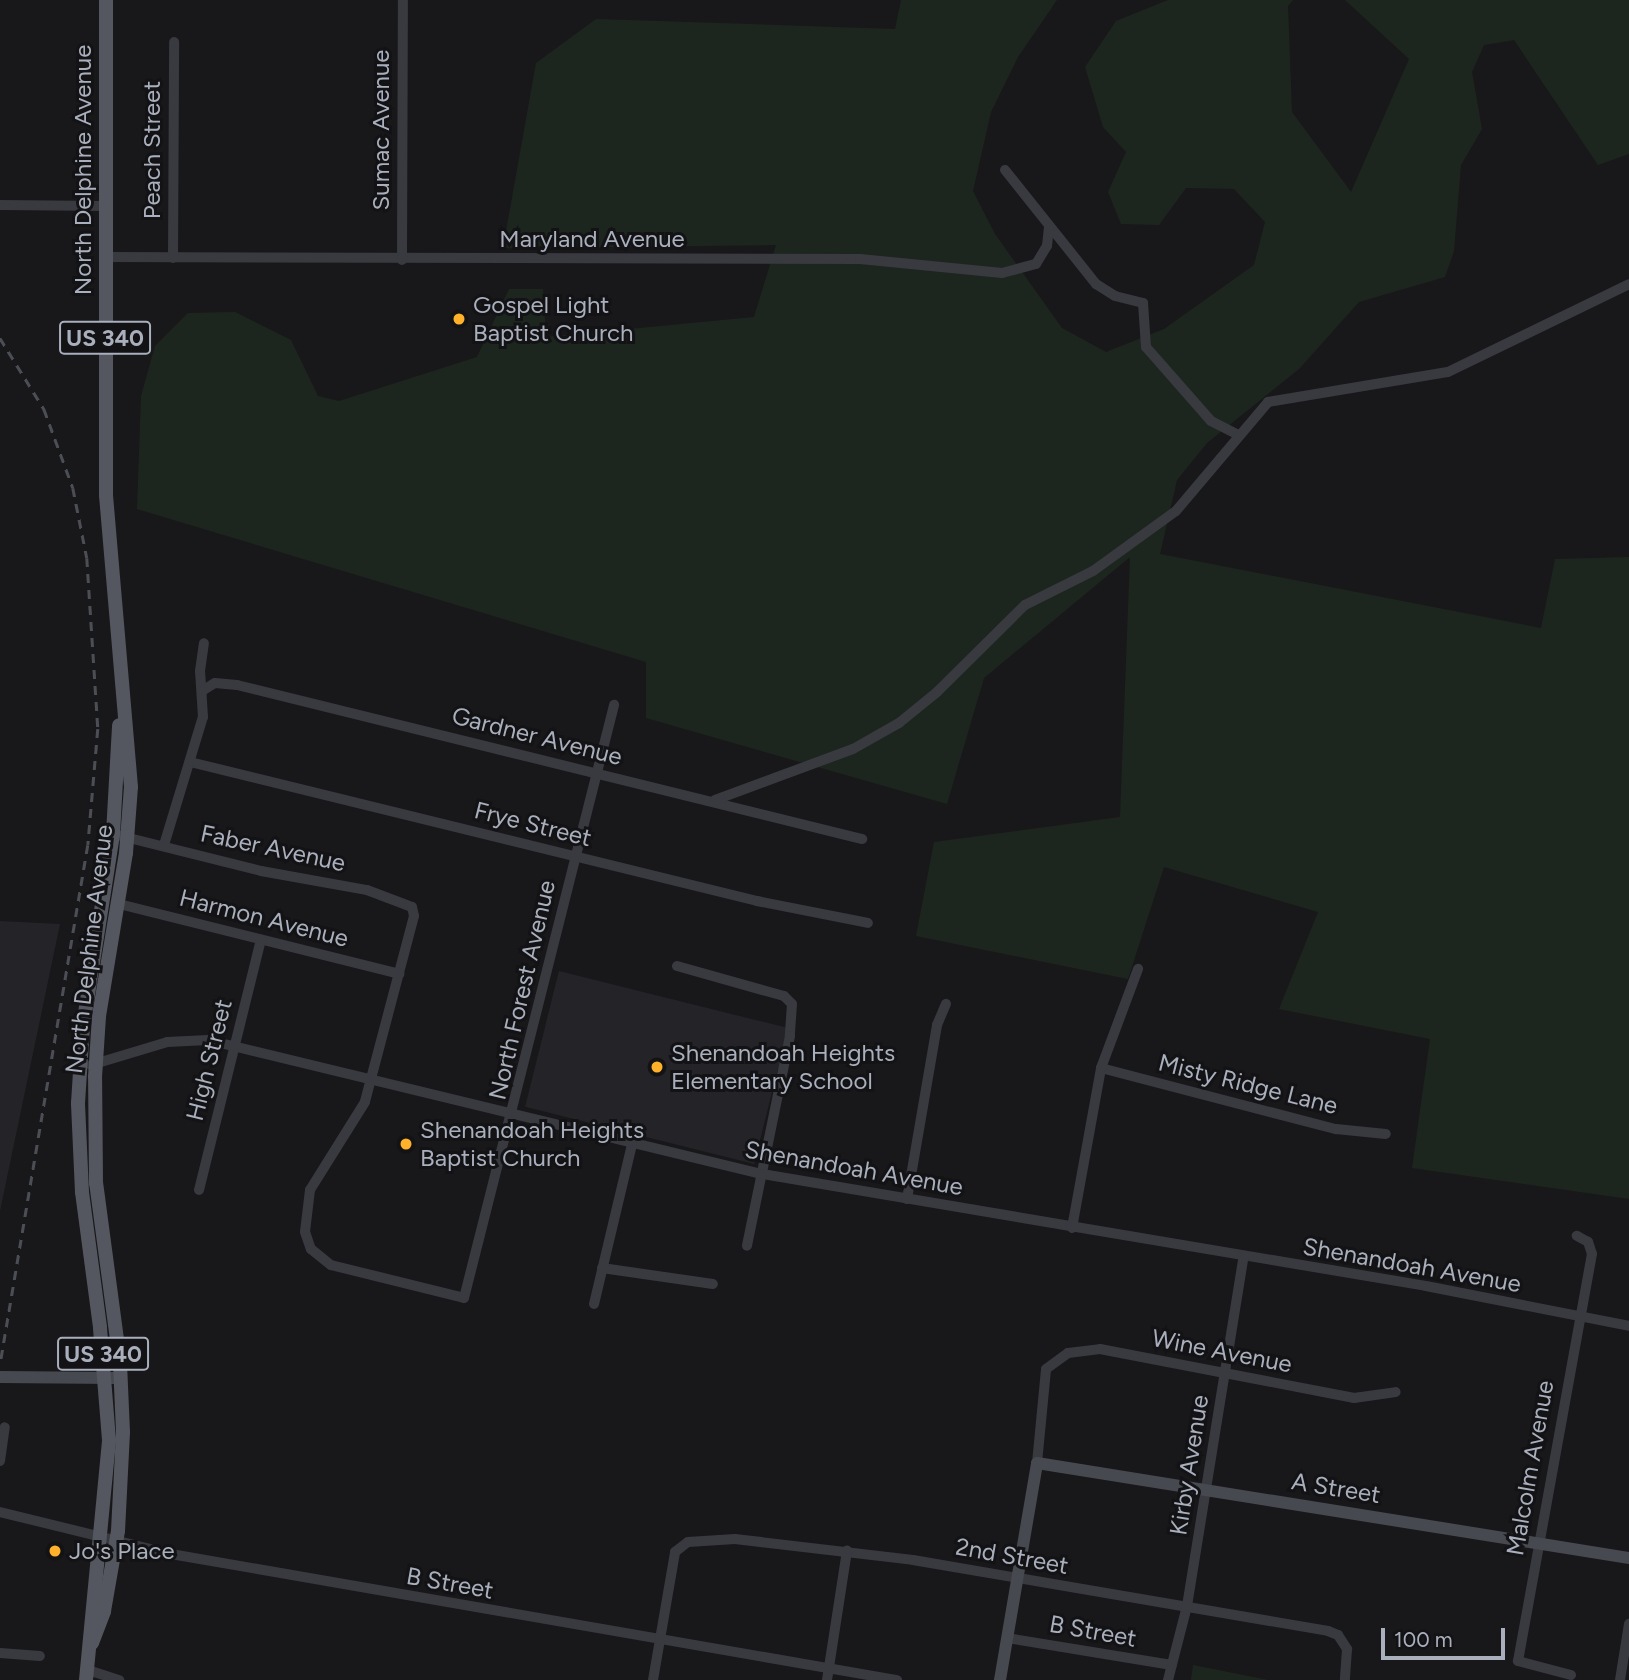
<!DOCTYPE html>
<html>
<head>
<meta charset="utf-8">
<style>
	body { margin:0 }
	#map { position:relative; width:1629px; height:1680px; overflow:hidden; background:#18181b; font-family:Figtree,sans-serif }
	div>[style] { position:absolute }
	.built>* { inset:0; background:#242428; transform-origin:0 0 }
	.green>* { inset:0; background:#1d261e }
	.street>* { height:10px; margin:-5px; padding:0 5px; transform-origin:5px; border-radius:5px; background:#393a40 }
	.secondary>* { height:12px; margin:-6px; padding:0 6px; transform-origin:6px; border-radius:6px; background:#464950 }
	.primary>* { height:14px; margin:-7px; padding:0 7px; transform-origin:7px; border-radius:7px; background:#54575f }
	.rail>* { height:2.5px; margin-top:-1.25px; transform-origin:0; background:repeating-linear-gradient(90deg,#4b4e55 0 9px,transparent 0 16px) }
	.dots>* { width:19px; height:19px; translate:-50% -50%; box-sizing:border-box; border:4px solid #131316; border-radius:50% }
	span { translate:-50% -50%; white-space:nowrap; text-align:center; line-height:1.15; -webkit-text-stroke:6px #131316; paint-order:stroke }
	.shield-label span { padding:2px 5px; background:#131316; border:2px solid; border-radius:5px; -webkit-text-stroke-width:0 }
	.shield-label { font-size:23px; color:#a9afbc; font-weight:700 }
	.street-label { font-size:24px; color:#a9afbc }
	.poi-label { font-size:24px; color:#a9afbc }
	.left { translate:0 -50%; text-align:left }
	.scale { position:absolute; left:1381px; top:1628px; width:124px; height:32px; box-sizing:border-box; border:4px solid #a9afbc; border-top:0; padding-left:9px; font-size:21px; line-height:24px; white-space:nowrap; color:#a9afbc; -webkit-text-stroke:5px #131316; paint-order:stroke }
</style>
</head>
<body>
<div id="map">
	<div class="built">
		<i style="clip-path:polygon(0 921px,60px 924px,0 1211px)"></i>
		<i style="left:559px;top:971px;width:236px;height:140px;rotate:14deg"></i>
	</div>
	<div class="green">
		<i style="clip-path:polygon(901px 0,1057px 0,1018px 57px,991px 112px,973px 191px,995px 234px,1062px 328px,1106px 352px,1164px 329px,1254px 265px,1265px 222px,1234px 189px,1186px 188px,1159px 225px,1121px 224px,1108px 192px,1126px 152px,1103px 127px,1085px 67px,1116px 21px,1168px 0,1293px 0,1288px 6px,1292px 112px,1351px 192px,1409px 59px,1345px 0,1629px 0,1629px 154px,1598px 165px,1514px 40px,1484px 45px,1472px 72px,1482px 129px,1461px 165px,1454px 251px,1445px 277px,1359px 302px,1299px 369px,1207px 443px,1177px 480px,1160px 554px,1541px 628px,1555px 559px,1629px 557px,1629px 1199px,1412px 1168px,1430px 1039px,1279px 1009px,1318px 912px,1164px 867px,1128px 979px,916px 936px,934px 842px,1120px 817px,1130px 557px,984px 678px,947px 804px,646px 718px,646px 662px,137px 509px,141px 396px,155px 346px,188px 313px,235px 312px,291px 340px,318px 396px,339px 401px,477px 357px,509px 289px,543px 289px,546px 337px,754px 317px,776px 245px,503px 248px,536px 63px,596px 19px,895px 29px)"></i>
		<i style="clip-path:polygon(1193px 1665px,1268px 1680px,1191px 1680px)"></i>
	</div>
	<div class="street">
		<i style="left:1005px;top:170px;width:146px;rotate:51.4deg"></i>
		<i style="left:1096px;top:284px;width:22px;rotate:32deg"></i>
		<i style="left:1115px;top:296px;width:29px;rotate:14deg"></i>
		<i style="left:1143px;top:303px;width:44px;rotate:86.1deg"></i>
		<i style="left:1146px;top:347px;width:98px;rotate:48.7deg"></i>
		<i style="left:1211px;top:421px;width:29px;rotate:27deg"></i>
		<i style="left:0;top:205px;width:106px;rotate:0.5deg"></i>
		<i style="left:106px;top:257px;width:754px;rotate:0.15deg"></i>
		<i style="left:860px;top:259px;width:143px;rotate:5.6deg"></i>
		<i style="left:1002px;top:273px;width:35px;rotate:-15deg"></i>
		<i style="left:1036px;top:264px;width:21px;rotate:-59deg"></i>
		<i style="left:1047px;top:246px;width:18px;rotate:-84deg"></i>
		<i style="left:173px;top:258px;width:216px;rotate:-89.7deg"></i>
		<i style="left:402px;top:260px;width:260px;rotate:-89.8deg"></i>
		<i style="left:202px;top:691px;width:15px;rotate:-32deg"></i>
		<i style="left:215px;top:683px;width:22px;rotate:5deg"></i>
		<i style="left:237px;top:685px;width:644px;rotate:13.84deg"></i>
		<i style="left:190px;top:762px;width:584px;rotate:13.77deg"></i>
		<i style="left:757px;top:901px;width:113px;rotate:11.2deg"></i>
		<i style="left:715px;top:800px;width:147px;rotate:-20.3deg"></i>
		<i style="left:853px;top:749px;width:53px;rotate:-29.5deg"></i>
		<i style="left:899px;top:723px;width:49px;rotate:-39.2deg"></i>
		<i style="left:937px;top:692px;width:124px;rotate:-44.7deg"></i>
		<i style="left:1025px;top:605px;width:76px;rotate:-26.6deg"></i>
		<i style="left:1093px;top:571px;width:102px;rotate:-35.9deg"></i>
		<i style="left:1176px;top:511px;width:143px;rotate:-49.8deg"></i>
		<i style="left:1268px;top:402px;width:182px;rotate:-9.5deg"></i>
		<i style="left:1448px;top:372px;width:201px;rotate:-25.9deg"></i>
		<i style="left:113px;top:834px;width:153px;rotate:14deg"></i>
		<i style="left:261px;top:871px;width:108px;rotate:10.2deg"></i>
		<i style="left:367px;top:890px;width:48px;rotate:20.7deg"></i>
		<i style="left:412px;top:907px;width:9px;rotate:77deg"></i>
		<i style="left:414px;top:916px;width:192px;rotate:104.8deg"></i>
		<i style="left:365px;top:1102px;width:104px;rotate:122deg"></i>
		<i style="left:310px;top:1190px;width:42px;rotate:96.8deg"></i>
		<i style="left:305px;top:1232px;width:18px;rotate:71deg"></i>
		<i style="left:311px;top:1249px;width:26px;rotate:39deg"></i>
		<i style="left:331px;top:1265px;width:137px;rotate:13.9deg"></i>
		<i style="left:464px;top:1298px;width:612px;rotate:-75.8deg"></i>
		<i style="left:164px;top:845px;width:134px;rotate:-73.1deg"></i>
		<i style="left:203px;top:717px;width:46px;rotate:-93.7deg"></i>
		<i style="left:200px;top:671px;width:28px;rotate:-82deg"></i>
		<i style="left:119px;top:904px;width:289px;rotate:14deg"></i>
		<i style="left:677px;top:966px;width:111px;rotate:15.7deg"></i>
		<i style="left:784px;top:996px;width:11px;rotate:45deg"></i>
		<i style="left:792px;top:1004px;width:32px;rotate:94deg"></i>
		<i style="left:790px;top:1036px;width:214px;rotate:101.6deg"></i>
		<i style="left:91px;top:1065px;width:79px;rotate:-16.8deg"></i>
		<i style="left:167px;top:1042px;width:41px;rotate:-2.8deg"></i>
		<i style="left:208px;top:1040px;width:570px;rotate:13.6deg"></i>
		<i style="left:762px;top:1174px;width:673px;rotate:9.57deg"></i>
		<i style="left:1426px;top:1286px;width:207px;rotate:11.1deg"></i>
		<i style="left:1101px;top:1068px;width:243px;rotate:14.6deg"></i>
		<i style="left:1336px;top:1129px;width:50px;rotate:5.7deg"></i>
		<i style="left:199px;top:1190px;width:258px;rotate:-76.1deg"></i>
		<i style="left:907px;top:1199px;width:177px;rotate:-80.2deg"></i>
		<i style="left:937px;top:1025px;width:23px;rotate:-67deg"></i>
		<i style="left:1072px;top:1228px;width:163px;rotate:-79.7deg"></i>
		<i style="left:1101px;top:1068px;width:106px;rotate:-69.5deg"></i>
		<i style="left:602px;top:1268px;width:112px;rotate:8.2deg"></i>
		<i style="left:594px;top:1304px;width:164px;rotate:-76.6deg"></i>
		<i style="left:0;top:1461px;width:34px;rotate:-82deg"></i>
		<i style="left:1037px;top:1463px;width:94px;rotate:-84.5deg"></i>
		<i style="left:1046px;top:1369px;width:27px;rotate:-36deg"></i>
		<i style="left:1068px;top:1353px;width:32px;rotate:-7deg"></i>
		<i style="left:1100px;top:1349px;width:259px;rotate:10.9deg"></i>
		<i style="left:1354px;top:1398px;width:42px;rotate:-8.1deg"></i>
		<i style="left:0;top:1512px;width:176px;rotate:13.8deg"></i>
		<i style="left:171px;top:1554px;width:737px;rotate:9.85deg"></i>
		<i style="left:1007px;top:1638px;width:167px;rotate:9.3deg"></i>
		<i style="left:0;top:1653px;width:40px;rotate:4.3deg"></i>
		<i style="left:88px;top:1670px;width:33px;rotate:18deg"></i>
		<i style="left:1571px;top:1675px;width:55px;rotate:-165.2deg"></i>
		<i style="left:1518px;top:1661px;width:414px;rotate:-79.7deg"></i>
		<i style="left:1592px;top:1254px;width:13px;rotate:-108deg"></i>
		<i style="left:1588px;top:1242px;width:13px;rotate:-151deg"></i>
		<i style="left:653px;top:1680px;width:130px;rotate:-80.2deg"></i>
		<i style="left:675px;top:1552px;width:16px;rotate:-38deg"></i>
		<i style="left:688px;top:1542px;width:47px;rotate:-3.7deg"></i>
		<i style="left:735px;top:1539px;width:179px;rotate:6.7deg"></i>
		<i style="left:913px;top:1560px;width:421px;rotate:9.7deg"></i>
		<i style="left:1328px;top:1631px;width:11px;rotate:22deg"></i>
		<i style="left:1338px;top:1635px;width:17px;rotate:57deg"></i>
		<i style="left:1347px;top:1649px;width:31px;rotate:94deg"></i>
		<i style="left:827px;top:1680px;width:131px;rotate:-81.2deg"></i>
		<i style="left:1168px;top:1680px;width:76px;rotate:-75.6deg"></i>
		<i style="left:1187px;top:1606px;width:355px;rotate:-80.8deg"></i>
		<i style="left:1620px;top:1680px;width:57px;rotate:-80.9deg"></i>
	</div>
	<div class="secondary">
		<i style="left:0;top:1377px;width:114px;rotate:0.5deg"></i>
		<i style="left:1000px;top:1680px;width:220px;rotate:-80.3deg"></i>
		<i style="left:1037px;top:1463px;width:600px;rotate:9.12deg"></i>
	</div>
	<div class="primary">
		<i style="left:92px;top:1643px;width:34px;rotate:-69deg"></i>
		<i style="left:104px;top:1611px;width:81px;rotate:-80.1deg"></i>
		<i style="left:118px;top:1531px;width:99px;rotate:-87.1deg"></i>
		<i style="left:123px;top:1432px;width:70px;rotate:-92.5deg"></i>
		<i style="left:120px;top:1362px;width:181px;rotate:-97.6deg"></i>
		<i style="left:96px;top:1183px;width:106px;rotate:-90.5deg"></i>
		<i style="left:95px;top:1077px;width:61px;rotate:-86.2deg"></i>
		<i style="left:99px;top:1016px;width:165px;rotate:-80.6deg"></i>
		<i style="left:126px;top:853px;width:66px;rotate:-85.7deg"></i>
		<i style="left:131px;top:787px;width:293px;rotate:-94.9deg"></i>
		<i style="left:106px;top:495px;width:495px;rotate:-90deg"></i>
		<i style="left:86px;top:1680px;width:241px;rotate:-84.5deg"></i>
		<i style="left:109px;top:1440px;width:113px;rotate:-94.6deg"></i>
		<i style="left:100px;top:1327px;width:136px;rotate:-97.6deg"></i>
		<i style="left:82px;top:1192px;width:89px;rotate:-92.6deg"></i>
		<i style="left:78px;top:1103px;width:77px;rotate:-86.3deg"></i>
		<i style="left:83px;top:1026px;width:194px;rotate:-81.1deg"></i>
		<i style="left:113px;top:834px;width:109px;rotate:-86.8deg"></i>
	</div>
	<div class="rail">
		<i style="left:0;top:338px;width:84px;rotate:58.2deg"></i>
		<i style="left:44px;top:409px;width:84px;rotate:69.8deg"></i>
		<i style="left:73px;top:488px;width:71px;rotate:78.7deg"></i>
		<i style="left:87px;top:558px;width:171px;rotate:86.3deg"></i>
		<i style="left:98px;top:729px;width:116px;rotate:94.9deg"></i>
		<i style="left:88px;top:845px;width:528px;rotate:99.59deg"></i>
	</div>
	<div class="dots">
		<i style="left:459px;top:319px;background:#ffb12c"></i>
		<i style="left:657px;top:1067px;background:#ffb12c"></i>
		<i style="left:406px;top:1144px;background:#ffb12c"></i>
		<i style="left:55px;top:1551px;background:#ffb12c"></i>
	</div>
	<div class="shield-label">
		<span style="left:105px;top:338px">US 340</span>
		<span style="left:103px;top:1354px">US 340</span>
	</div>
	<div class="street-label">
		<span style="left:381px;top:130px;rotate:-90deg">Sumac Avenue</span>
		<span style="left:152px;top:150px;rotate:-90deg">Peach Street</span>
		<span style="left:83px;top:170px;rotate:-90deg">North Delphine Avenue</span>
		<span style="left:592px;top:239px">Maryland Avenue</span>
		<span style="left:537px;top:736px;rotate:14deg">Gardner Avenue</span>
		<span style="left:533px;top:824px;rotate:14deg">Frye Street</span>
		<span style="left:273px;top:848px;rotate:12deg">Faber Avenue</span>
		<span style="left:264px;top:918px;rotate:14deg">Harmon Avenue</span>
		<span style="left:89px;top:949px;rotate:-83deg">North Delphine Avenue</span>
		<span style="left:522px;top:990px;rotate:-77deg">North Forest Avenue</span>
		<span style="left:209px;top:1060px;rotate:-76deg">High Street</span>
		<span style="left:1248px;top:1084px;rotate:14deg">Misty Ridge Lane</span>
		<span style="left:854px;top:1168px;rotate:10deg">Shenandoah Avenue</span>
		<span style="left:1412px;top:1265px;rotate:10deg">Shenandoah Avenue</span>
		<span style="left:1222px;top:1351px;rotate:11deg">Wine Avenue</span>
		<span style="left:1189px;top:1465px;rotate:-81deg">Kirby Avenue</span>
		<span style="left:1530px;top:1468px;rotate:-80deg">Malcolm Avenue</span>
		<span style="left:1336px;top:1488px;rotate:9deg">A Street</span>
		<span style="left:1012px;top:1556px;rotate:10deg">2nd Street</span>
		<span style="left:450px;top:1583px;rotate:10deg">B Street</span>
		<span style="left:1093px;top:1631px;rotate:10deg">B Street</span>
	</div>
	<div class="poi-label">
		<span class="left" style="left:473px;top:319px">Gospel Light<br>Baptist Church</span>
		<span class="left" style="left:671px;top:1067px">Shenandoah Heights<br>Elementary School</span>
		<span class="left" style="left:420px;top:1144px">Shenandoah Heights<br>Baptist Church</span>
		<span class="left" style="left:69px;top:1551px">Jo's Place</span>
	</div>
	<div class="scale">100 m</div>
</div>
</body>
</html>
